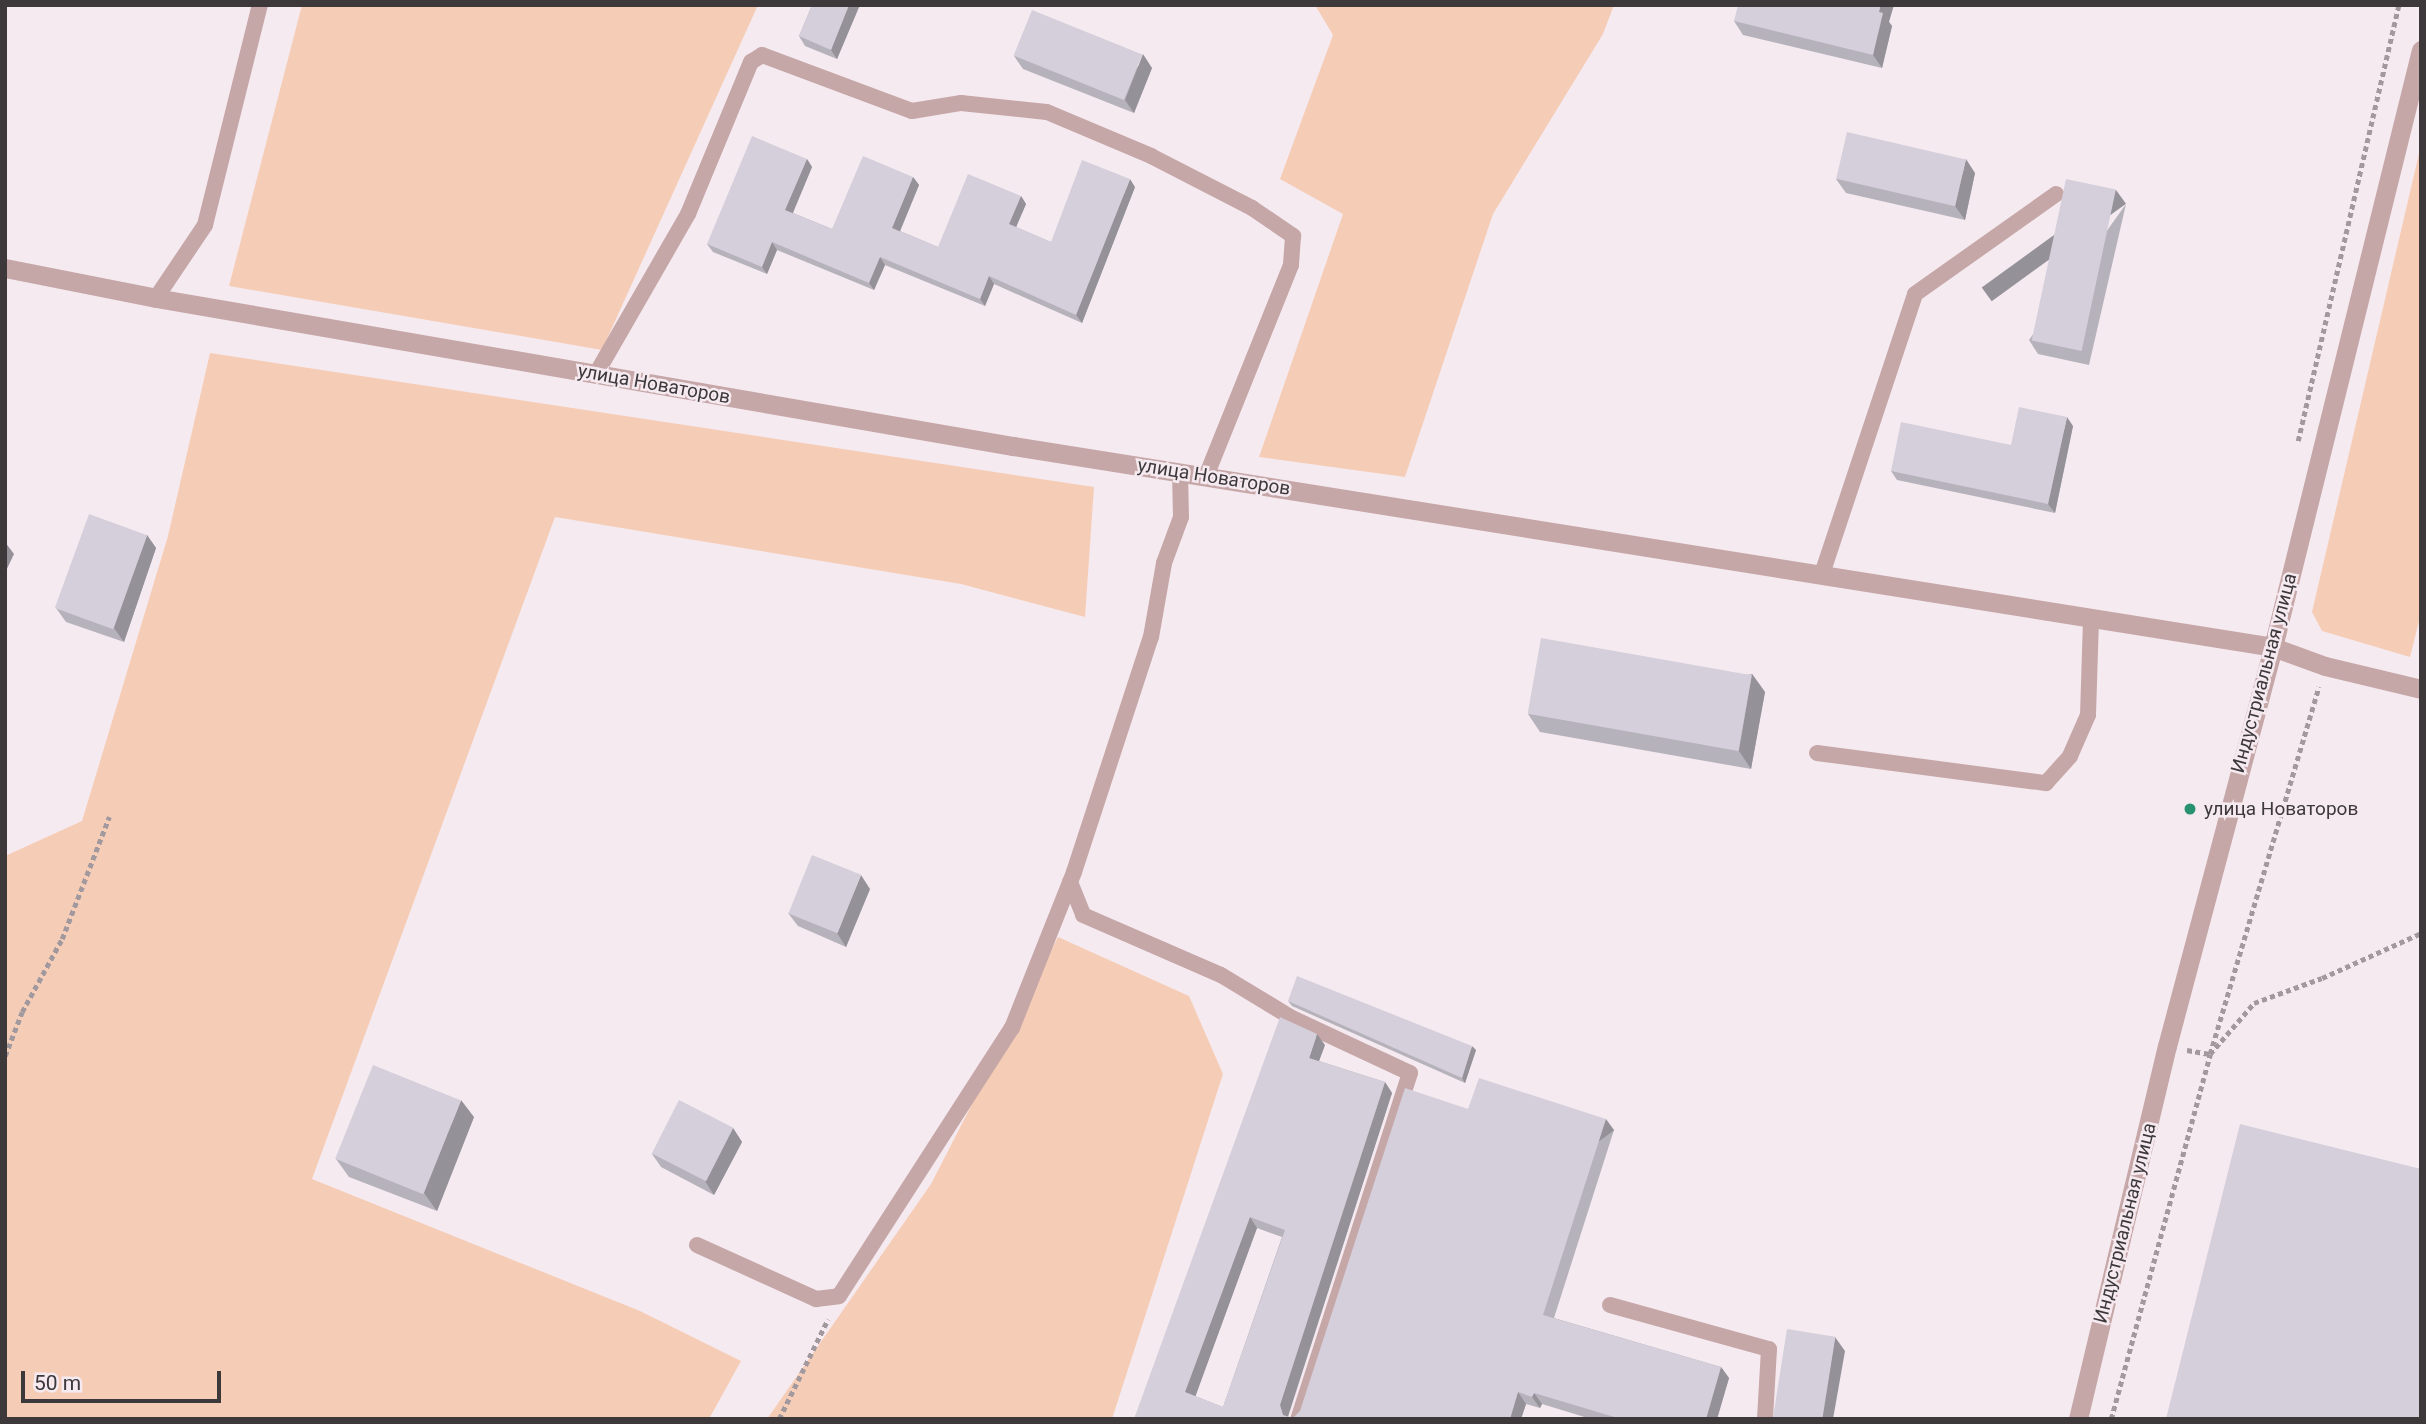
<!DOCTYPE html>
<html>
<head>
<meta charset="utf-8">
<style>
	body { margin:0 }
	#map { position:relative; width:2426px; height:1424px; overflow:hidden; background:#f6eaf1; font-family:Roboto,sans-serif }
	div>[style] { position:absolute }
	.green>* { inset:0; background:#f5cdb6 }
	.path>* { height:4.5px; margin-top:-2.25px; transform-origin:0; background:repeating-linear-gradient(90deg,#a1999e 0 5px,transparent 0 8.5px) }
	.service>* { height:16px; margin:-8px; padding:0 8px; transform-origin:8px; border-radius:8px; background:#c6a7a8 }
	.minor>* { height:19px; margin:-9.5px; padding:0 9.5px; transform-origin:9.5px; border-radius:9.5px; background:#c6a7a8 }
	.wall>* { inset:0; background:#b6b2bb }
	.shaded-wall>* { inset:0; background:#949199; transform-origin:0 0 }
	.building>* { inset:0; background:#d4cfda; transform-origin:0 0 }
	.dots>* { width:19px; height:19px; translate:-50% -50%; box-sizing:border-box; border:4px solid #f6eaf1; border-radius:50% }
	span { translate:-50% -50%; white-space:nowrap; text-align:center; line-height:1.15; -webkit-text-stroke:5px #f6eaf1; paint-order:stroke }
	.street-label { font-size:19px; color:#3d393b }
	.poi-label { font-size:19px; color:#3d393b }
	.left { translate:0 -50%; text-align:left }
	.frame { position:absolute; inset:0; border:7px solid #3d393b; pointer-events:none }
	.scale { position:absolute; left:21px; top:1371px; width:200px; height:32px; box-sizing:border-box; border:4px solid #3d393b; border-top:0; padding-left:9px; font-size:21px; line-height:24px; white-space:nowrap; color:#3d393b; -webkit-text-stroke:5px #f6eaf1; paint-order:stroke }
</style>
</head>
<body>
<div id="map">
	<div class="green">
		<i style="clip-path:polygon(302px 5px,758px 5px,602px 350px,229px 286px)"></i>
		<i style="clip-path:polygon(1315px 5px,1614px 5px,1603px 34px,1493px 214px,1405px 477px,1259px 457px,1343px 214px,1280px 179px,1333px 35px)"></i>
		<i style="clip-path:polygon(2421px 145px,2421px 613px,2410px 657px,2322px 631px,2312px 612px)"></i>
		<i style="clip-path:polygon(210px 353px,1094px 487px,1085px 617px,961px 584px,555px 517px,312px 1179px,640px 1311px,741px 1361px,709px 1419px,5px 1419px,5px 856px,82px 821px,168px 536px)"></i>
		<i style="clip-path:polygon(1058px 937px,1189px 996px,1223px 1074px,1112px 1419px,767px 1419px,931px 1184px)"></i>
	</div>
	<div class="path">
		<i style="left:2298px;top:441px;width:448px;rotate:-77deg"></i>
		<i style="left:2187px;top:1050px;width:23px;rotate:10deg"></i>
		<i style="left:2210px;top:1054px;width:67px;rotate:-49.2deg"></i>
		<i style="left:2254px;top:1003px;width:72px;rotate:-20.2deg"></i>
		<i style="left:2322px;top:978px;width:109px;rotate:-24.4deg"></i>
		<i style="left:5px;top:1056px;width:47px;rotate:-68.9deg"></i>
		<i style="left:22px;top:1012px;width:83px;rotate:-61.3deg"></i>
		<i style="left:62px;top:939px;width:131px;rotate:-68.9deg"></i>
		<i style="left:779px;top:1419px;width:111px;rotate:-63.9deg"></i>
		<i style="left:2111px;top:1419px;width:378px;rotate:-74.8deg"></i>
		<i style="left:2210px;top:1054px;width:383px;rotate:-73.5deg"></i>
	</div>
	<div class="service">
		<i style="left:156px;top:298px;width:88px;rotate:-56.1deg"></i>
		<i style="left:205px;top:225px;width:227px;rotate:-76deg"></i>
		<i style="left:596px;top:374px;width:185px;rotate:-60.1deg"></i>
		<i style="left:688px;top:214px;width:165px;rotate:-67.5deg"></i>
		<i style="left:751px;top:62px;width:13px;rotate:-32deg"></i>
		<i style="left:762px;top:55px;width:160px;rotate:20.5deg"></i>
		<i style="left:912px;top:111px;width:50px;rotate:-9.3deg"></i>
		<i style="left:961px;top:103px;width:86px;rotate:6deg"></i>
		<i style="left:1047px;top:112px;width:113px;rotate:22.9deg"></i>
		<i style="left:1151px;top:156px;width:114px;rotate:27.2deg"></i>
		<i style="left:1252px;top:208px;width:50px;rotate:34.3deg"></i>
		<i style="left:1293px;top:236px;width:29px;rotate:94deg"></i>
		<i style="left:1291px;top:265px;width:227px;rotate:111.9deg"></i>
		<i style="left:1822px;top:574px;width:295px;rotate:-71.6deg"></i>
		<i style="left:1915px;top:294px;width:173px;rotate:-35.3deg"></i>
		<i style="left:1817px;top:753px;width:231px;rotate:7.5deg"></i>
		<i style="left:2046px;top:783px;width:36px;rotate:-48deg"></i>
		<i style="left:2070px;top:756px;width:45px;rotate:-66.3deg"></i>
		<i style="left:2088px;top:715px;width:98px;rotate:-88.2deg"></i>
		<i style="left:1070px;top:882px;width:35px;rotate:68deg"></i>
		<i style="left:1083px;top:915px;width:150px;rotate:23.5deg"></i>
		<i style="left:1221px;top:975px;width:83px;rotate:31.2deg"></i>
		<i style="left:1292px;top:1018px;width:130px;rotate:25deg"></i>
		<i style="left:1410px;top:1073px;width:364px;rotate:107.9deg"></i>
		<i style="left:697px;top:1245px;width:131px;rotate:24.4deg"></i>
		<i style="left:816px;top:1299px;width:23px;rotate:-7deg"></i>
		<i style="left:839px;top:1296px;width:319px;rotate:-57.2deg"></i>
		<i style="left:1012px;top:1028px;width:168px;rotate:-68.3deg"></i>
		<i style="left:1074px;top:872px;width:247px;rotate:-71.9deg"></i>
		<i style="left:1151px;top:637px;width:75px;rotate:-80deg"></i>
		<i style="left:1164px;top:563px;width:49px;rotate:-69.7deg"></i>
		<i style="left:1181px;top:517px;width:45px;rotate:-91.3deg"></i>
		<i style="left:1610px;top:1305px;width:165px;rotate:15.5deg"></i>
		<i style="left:1769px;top:1349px;width:70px;rotate:93.3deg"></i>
	</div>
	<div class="minor">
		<i style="left:5px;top:268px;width:154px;rotate:11.2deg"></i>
		<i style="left:156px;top:298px;width:870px;rotate:9.8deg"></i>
		<i style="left:1013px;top:446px;width:1276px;rotate:9.06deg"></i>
		<i style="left:2273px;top:647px;width:55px;rotate:20.1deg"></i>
		<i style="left:2325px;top:666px;width:99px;rotate:13.5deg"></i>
		<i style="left:2078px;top:1419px;width:383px;rotate:-76.6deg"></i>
		<i style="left:2167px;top:1046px;width:413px;rotate:-75.1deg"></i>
		<i style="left:2273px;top:647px;width:615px;rotate:-76.08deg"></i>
	</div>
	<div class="wall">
		<i style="clip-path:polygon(812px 5px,858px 5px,859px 7px,837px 59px,805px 46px,799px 36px)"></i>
		<i style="clip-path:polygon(1734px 21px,1889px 22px,1892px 26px,1882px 68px,1743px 35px)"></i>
		<i style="clip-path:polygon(1014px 56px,1152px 68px,1134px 113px,1023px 69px)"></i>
		<i style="clip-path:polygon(807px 159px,812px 167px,793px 213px,832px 229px,913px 177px,919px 185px,900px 231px,938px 247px,1021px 196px,1026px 204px,1016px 227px,1051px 242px,1135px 187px,1082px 323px,994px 284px,985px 306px,885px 265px,874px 290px,777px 250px,767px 274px,713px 252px,707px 244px)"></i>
		<i style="clip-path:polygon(1975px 173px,1965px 220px,1846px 193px,1836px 179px)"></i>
		<i style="clip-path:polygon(2126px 204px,2089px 365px,2038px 354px,2029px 340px)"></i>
		<i style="clip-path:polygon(2073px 426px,2055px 513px,1897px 480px,1891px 471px,2011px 445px)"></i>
		<i style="clip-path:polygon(147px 535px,156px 548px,124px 642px,66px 622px,56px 608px)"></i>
		<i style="clip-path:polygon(1752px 674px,1765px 692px,1751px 769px,1540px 732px,1528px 714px)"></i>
		<i style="clip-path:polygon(870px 889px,846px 947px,798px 926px,788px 913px)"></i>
		<i style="clip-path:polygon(1288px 1001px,1476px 1050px,1465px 1083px,1292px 1006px)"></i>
		<i style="clip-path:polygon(evenodd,1325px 1045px,1319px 1061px,1385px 1082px,1392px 1093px,1288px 1417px,1293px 1418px,1300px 1411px,1468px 1109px,1614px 1130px,1554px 1318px,1721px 1367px,1729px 1378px,1717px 1419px,1591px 1419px,1542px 1404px,1540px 1408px,1526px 1404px,1521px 1419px,1134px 1419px,1325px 1045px,1257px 1228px,1282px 1237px,1223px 1407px,1195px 1396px,1257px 1228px)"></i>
		<i style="clip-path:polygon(474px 1117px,437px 1211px,349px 1177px,336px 1159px)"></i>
		<i style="clip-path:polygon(733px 1128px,742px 1142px,714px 1195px,661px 1167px,652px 1154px)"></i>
	</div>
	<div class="shaded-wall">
		<i style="clip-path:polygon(849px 5px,858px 5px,859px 7px,837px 59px,831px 50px)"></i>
		<i style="clip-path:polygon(1880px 5px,1894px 5px,1889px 22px,1892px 26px,1882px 68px,1873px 55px)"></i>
		<i style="clip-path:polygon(1143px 54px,1152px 68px,1134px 113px,1125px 100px)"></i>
		<i style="clip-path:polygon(807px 159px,812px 167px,791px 217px,785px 210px)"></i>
		<i style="clip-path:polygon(1966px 159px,1975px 173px,1965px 220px,1955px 206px)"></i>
		<i style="clip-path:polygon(913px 177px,919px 185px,898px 236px,892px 228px)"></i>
		<i style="clip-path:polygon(1130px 179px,1135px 187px,1082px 323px,1076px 315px)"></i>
		<i style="left:2116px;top:190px;width:17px;height:166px;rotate:54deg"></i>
		<i style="clip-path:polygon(1021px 196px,1026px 204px,1014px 232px,1009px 224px)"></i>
		<i style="clip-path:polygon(772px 242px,777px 250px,767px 274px,762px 267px)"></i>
		<i style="clip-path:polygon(880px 257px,885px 265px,874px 290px,869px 283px)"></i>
		<i style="clip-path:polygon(989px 276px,994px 284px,985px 306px,980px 299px)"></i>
		<i style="clip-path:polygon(2067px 417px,2073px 426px,2055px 513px,2048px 504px)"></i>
		<i style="clip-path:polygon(147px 535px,156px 548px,124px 642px,114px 628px)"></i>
		<i style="clip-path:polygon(5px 542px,14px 554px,5px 573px)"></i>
		<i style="clip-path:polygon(1752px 674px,1765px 692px,1751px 769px,1739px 751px)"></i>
		<i style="clip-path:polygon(861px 875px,870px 889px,846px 947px,837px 933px)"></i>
		<i style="clip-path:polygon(1317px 1034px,1325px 1045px,1316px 1069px,1309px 1058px)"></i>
		<i style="clip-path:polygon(1472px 1046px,1476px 1050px,1465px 1083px,1462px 1078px)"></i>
		<i style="clip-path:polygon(1385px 1082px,1392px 1093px,1288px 1416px,1289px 1419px,1283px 1415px,1280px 1405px)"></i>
		<i style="clip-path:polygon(461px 1100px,474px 1117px,437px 1211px,424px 1193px)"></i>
		<i style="left:1606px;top:1119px;width:14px;height:206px;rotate:54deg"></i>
		<i style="clip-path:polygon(733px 1128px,742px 1142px,714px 1195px,705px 1181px)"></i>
		<i style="clip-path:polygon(1250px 1217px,1257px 1228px,1193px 1403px,1185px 1392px)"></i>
		<i style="clip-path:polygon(1835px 1337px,1845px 1351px,1833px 1419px,1821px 1419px)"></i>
		<i style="clip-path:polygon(1721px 1367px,1729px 1378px,1717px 1419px,1706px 1419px)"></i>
		<i style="clip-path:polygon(1518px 1392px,1526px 1404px,1521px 1419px,1510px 1419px)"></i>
		<i style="clip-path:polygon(1534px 1393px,1542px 1404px,1540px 1408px,1532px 1397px)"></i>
	</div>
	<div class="building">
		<i style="clip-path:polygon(812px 5px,849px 5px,831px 50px,799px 36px)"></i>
		<i style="clip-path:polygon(1738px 5px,1880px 5px,1879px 12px,1883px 13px,1873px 55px,1734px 21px)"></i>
		<i style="left:1032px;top:10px;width:119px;height:49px;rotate:22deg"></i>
		<i style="left:1847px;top:132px;width:122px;height:48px;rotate:13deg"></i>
		<i style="clip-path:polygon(752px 136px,807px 159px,785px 210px,832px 229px,863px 156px,913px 177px,892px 228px,938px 247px,968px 174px,1021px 196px,1009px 224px,1051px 242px,1082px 160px,1130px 179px,1076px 315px,989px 276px,980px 299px,880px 257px,869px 283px,772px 242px,762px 267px,707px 244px)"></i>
		<i style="left:2066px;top:179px;width:51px;height:165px;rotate:12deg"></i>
		<i style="clip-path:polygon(2019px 407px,2067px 417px,2048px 504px,1891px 471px,1901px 422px,2011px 445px)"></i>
		<i style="left:89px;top:514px;width:62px;height:100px;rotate:20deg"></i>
		<i style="left:1541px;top:638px;width:214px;height:77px;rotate:10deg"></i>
		<i style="left:812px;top:855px;width:53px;height:63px;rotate:22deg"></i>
		<i style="clip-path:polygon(1297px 976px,1472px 1046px,1462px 1078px,1288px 1001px)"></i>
		<i style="clip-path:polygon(evenodd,1280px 1017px,1317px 1034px,1309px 1058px,1385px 1082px,1280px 1405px,1283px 1415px,1293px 1418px,1300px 1411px,1405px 1088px,1468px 1109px,1479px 1078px,1606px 1119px,1543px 1315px,1721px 1367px,1706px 1419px,1621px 1419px,1534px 1393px,1532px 1397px,1518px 1392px,1510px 1419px,1134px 1419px,1280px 1017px,1250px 1217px,1285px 1230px,1223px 1407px,1185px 1392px,1250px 1217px)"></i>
		<i style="left:373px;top:1065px;width:95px;height:101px;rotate:22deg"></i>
		<i style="left:679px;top:1100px;width:61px;height:60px;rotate:27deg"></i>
		<i style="clip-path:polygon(2240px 1124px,2421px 1169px,2421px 1419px,2166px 1419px)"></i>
		<i style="left:1787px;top:1329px;width:49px;height:91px;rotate:9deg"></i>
	</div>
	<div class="dots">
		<i style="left:2190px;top:809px;background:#289170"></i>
	</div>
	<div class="street-label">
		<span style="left:654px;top:384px;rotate:10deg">улица Новаторов</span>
		<span style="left:1214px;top:477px;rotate:9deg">улица Новаторов</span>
		<span style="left:2264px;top:673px;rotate:-75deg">Индустриальная улица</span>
		<span style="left:2125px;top:1223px;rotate:-76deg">Индустриальная улица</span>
	</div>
	<div class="poi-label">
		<span class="left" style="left:2204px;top:809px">улица Новаторов</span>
	</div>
	<div class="frame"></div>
	<div class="scale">50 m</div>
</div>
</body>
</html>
